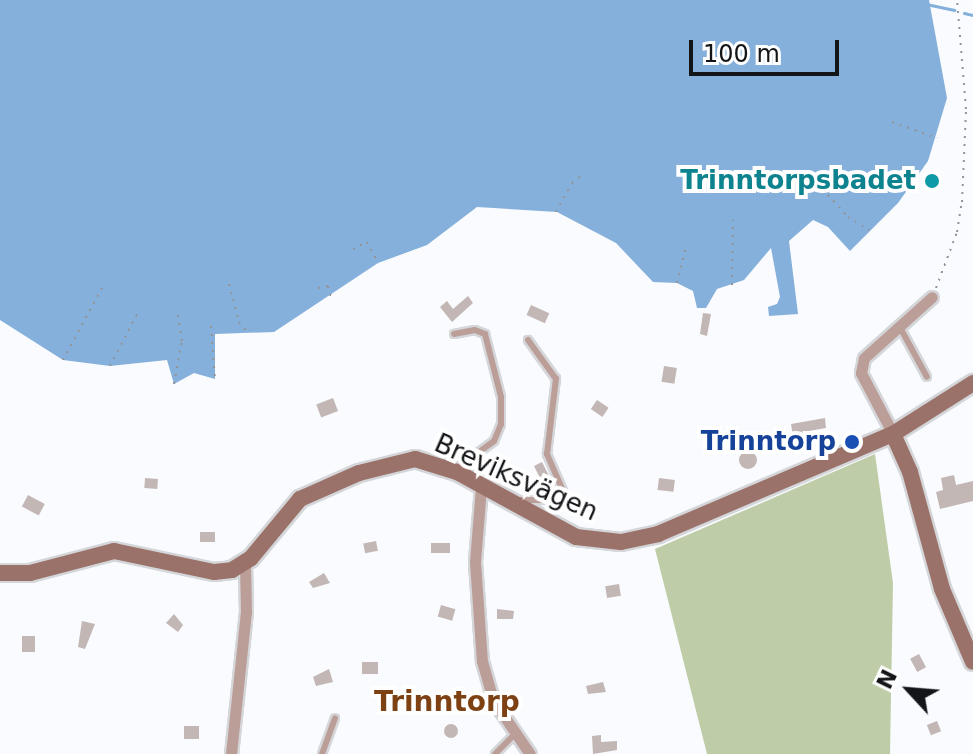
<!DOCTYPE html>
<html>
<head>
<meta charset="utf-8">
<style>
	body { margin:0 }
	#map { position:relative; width:973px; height:754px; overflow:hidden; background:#f9fbfe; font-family:"DejaVu Sans",sans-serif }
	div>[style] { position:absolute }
	.green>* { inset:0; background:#becda7 }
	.water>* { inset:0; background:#84b0db }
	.stream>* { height:3px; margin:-1.5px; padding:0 1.5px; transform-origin:1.5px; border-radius:1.5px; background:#84b0db }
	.building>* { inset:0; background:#c2b7b5; transform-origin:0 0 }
	.round { border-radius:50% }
	.path>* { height:2px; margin-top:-1px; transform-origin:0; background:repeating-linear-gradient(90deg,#929497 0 2px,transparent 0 8px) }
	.roads { filter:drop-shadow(2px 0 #d4d6d9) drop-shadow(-2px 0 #d4d6d9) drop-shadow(0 2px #d4d6d9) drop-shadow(0 -2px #d4d6d9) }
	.lane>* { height:6px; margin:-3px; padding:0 3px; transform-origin:3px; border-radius:3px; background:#bc9e99 }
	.street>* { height:11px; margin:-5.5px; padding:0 5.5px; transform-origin:5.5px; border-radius:5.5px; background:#bc9e99 }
	.secondary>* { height:16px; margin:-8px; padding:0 8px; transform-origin:8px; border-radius:8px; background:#9b726a }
	.dots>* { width:22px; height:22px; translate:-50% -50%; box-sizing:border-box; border:4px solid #fff; border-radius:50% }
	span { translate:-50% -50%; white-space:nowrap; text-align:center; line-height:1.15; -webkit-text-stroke:8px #fff; paint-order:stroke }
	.culture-label { font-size:26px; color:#0d838f; font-weight:700 }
	.right { translate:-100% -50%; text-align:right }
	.transit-label { font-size:26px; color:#164399; font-weight:700 }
	.street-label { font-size:26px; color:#131518 }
	.neighbourhood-label { font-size:28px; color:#7d4113; font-weight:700 }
	.north { position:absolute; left:869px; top:650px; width:80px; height:80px; -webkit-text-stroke:6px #fff; paint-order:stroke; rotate:296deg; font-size:22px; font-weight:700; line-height:32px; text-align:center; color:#131518 }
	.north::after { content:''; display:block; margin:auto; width:28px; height:36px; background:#131518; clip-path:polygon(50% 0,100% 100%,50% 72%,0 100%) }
	.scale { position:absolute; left:689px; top:40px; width:150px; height:36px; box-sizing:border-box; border:4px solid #131518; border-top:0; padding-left:10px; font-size:24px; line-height:28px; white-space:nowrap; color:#131518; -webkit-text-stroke:6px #fff; paint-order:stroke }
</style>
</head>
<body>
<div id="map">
	<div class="green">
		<i style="clip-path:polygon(875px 454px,893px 583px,890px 754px,707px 754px,655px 549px)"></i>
	</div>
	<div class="water">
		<i style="clip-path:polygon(0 0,929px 0,947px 98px,928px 161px,898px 203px,850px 251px,828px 227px,813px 220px,789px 241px,798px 314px,769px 316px,768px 307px,777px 304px,780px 297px,771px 248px,744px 280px,717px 289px,706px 308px,697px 308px,693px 291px,677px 283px,653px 282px,616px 243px,557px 212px,477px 207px,427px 245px,378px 263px,274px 332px,215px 334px,215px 379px,194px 373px,174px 384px,167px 360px,110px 366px,63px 360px,0 320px)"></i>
	</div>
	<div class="stream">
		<i style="left:926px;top:4px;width:29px;rotate:12deg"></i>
		<i style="left:964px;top:13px;width:9px;rotate:13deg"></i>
	</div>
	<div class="building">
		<i style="clip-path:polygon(468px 296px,473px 303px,452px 322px,440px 307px,447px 301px,453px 309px)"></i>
		<i style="left:531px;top:305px;width:20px;height:11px;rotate:24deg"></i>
		<i style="clip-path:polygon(703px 313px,711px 314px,707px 336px,700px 334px)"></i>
		<i style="left:664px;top:366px;width:13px;height:16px;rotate:9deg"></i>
		<i style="left:333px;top:398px;width:14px;height:18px;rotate:69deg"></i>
		<i style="left:597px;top:400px;width:14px;height:11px;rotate:34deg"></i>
		<i style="clip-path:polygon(825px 418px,826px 428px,803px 432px,805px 441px,794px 443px,791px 424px)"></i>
		<i class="round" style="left:739px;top:451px;width:18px;height:18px"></i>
		<i style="left:542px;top:462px;width:27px;height:9px;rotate:63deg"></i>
		<i style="clip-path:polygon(954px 475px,956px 485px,973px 481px,973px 501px,940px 509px,936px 492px,943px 490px,941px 478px)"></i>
		<i style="left:145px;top:478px;width:13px;height:10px;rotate:4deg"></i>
		<i style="left:659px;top:478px;width:16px;height:12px;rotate:7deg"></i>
		<i style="left:28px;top:495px;width:19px;height:13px;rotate:28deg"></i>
		<i style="left:200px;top:532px;width:15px;height:10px"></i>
		<i style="left:376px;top:541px;width:10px;height:13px;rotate:79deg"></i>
		<i style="left:431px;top:543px;width:19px;height:10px"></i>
		<i style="clip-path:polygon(324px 573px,330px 583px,313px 588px,309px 582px)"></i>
		<i style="left:619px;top:584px;width:12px;height:14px;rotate:81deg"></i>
		<i style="left:441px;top:605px;width:15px;height:12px;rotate:16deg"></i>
		<i style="clip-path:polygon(497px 609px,514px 611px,513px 619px,497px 619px)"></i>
		<i style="clip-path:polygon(174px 614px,183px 625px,178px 632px,166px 623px)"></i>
		<i style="clip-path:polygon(82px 621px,95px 624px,85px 649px,78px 647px)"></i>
		<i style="left:22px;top:636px;width:13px;height:16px"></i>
		<i style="left:919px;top:654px;width:15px;height:10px;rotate:62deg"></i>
		<i style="left:362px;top:662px;width:16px;height:12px"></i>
		<i style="clip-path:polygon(329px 669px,333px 682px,316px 686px,313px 677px)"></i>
		<i style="clip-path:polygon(603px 682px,606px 692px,588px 694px,586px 686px)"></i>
		<i style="left:937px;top:721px;width:11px;height:11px;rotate:68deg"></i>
		<i class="round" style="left:444px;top:724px;width:14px;height:14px"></i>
		<i style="left:184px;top:726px;width:15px;height:13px"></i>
		<i style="clip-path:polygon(601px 735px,601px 742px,617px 741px,617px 750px,593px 754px,592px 736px)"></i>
	</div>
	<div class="path">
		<i style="left:892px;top:122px;width:48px;rotate:19.6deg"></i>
		<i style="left:817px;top:183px;width:46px;rotate:47.6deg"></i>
		<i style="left:848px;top:217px;width:25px;rotate:32deg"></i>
		<i style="left:556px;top:212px;width:33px;rotate:-61deg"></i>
		<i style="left:572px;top:183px;width:15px;rotate:-37deg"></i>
		<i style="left:353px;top:249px;width:16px;rotate:-27deg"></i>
		<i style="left:367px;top:242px;width:24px;rotate:62deg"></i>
		<i style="left:677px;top:283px;width:34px;rotate:-76deg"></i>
		<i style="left:229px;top:284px;width:39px;rotate:75deg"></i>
		<i style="left:239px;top:322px;width:14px;rotate:51deg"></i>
		<i style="left:732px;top:285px;width:65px;rotate:-89.1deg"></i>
		<i style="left:318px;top:288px;width:10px;rotate:-11deg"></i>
		<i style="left:328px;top:286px;width:11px;rotate:75deg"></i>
		<i style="left:936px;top:288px;width:60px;rotate:-69.4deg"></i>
		<i style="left:957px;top:232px;width:30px;rotate:-81deg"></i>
		<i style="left:962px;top:202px;width:93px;rotate:-87.5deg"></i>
		<i style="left:966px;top:109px;width:109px;rotate:-94.7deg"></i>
		<i style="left:211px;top:326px;width:53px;rotate:85.7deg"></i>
		<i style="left:63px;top:360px;width:86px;rotate:-61.7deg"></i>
		<i style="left:110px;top:366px;width:61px;rotate:-62.6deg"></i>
		<i style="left:174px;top:384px;width:44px;rotate:-79.5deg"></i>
		<i style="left:182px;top:341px;width:30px;rotate:-99deg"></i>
	</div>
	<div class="roads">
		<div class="lane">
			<i style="left:895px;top:330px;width:7px;rotate:8deg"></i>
			<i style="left:902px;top:331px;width:52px;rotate:61.5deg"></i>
			<i style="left:454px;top:334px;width:21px;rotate:-11deg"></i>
			<i style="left:475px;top:330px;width:11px;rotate:22deg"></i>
			<i style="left:485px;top:334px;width:65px;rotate:75.7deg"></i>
			<i style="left:501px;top:397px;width:27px;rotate:90deg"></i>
			<i style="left:501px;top:424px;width:18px;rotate:112deg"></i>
			<i style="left:494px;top:441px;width:47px;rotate:143.6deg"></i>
			<i style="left:520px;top:500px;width:38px"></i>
			<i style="left:558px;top:500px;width:9px;rotate:-49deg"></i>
			<i style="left:564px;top:493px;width:43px;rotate:-113.6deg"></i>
			<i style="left:547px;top:454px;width:76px;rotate:-83.2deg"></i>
			<i style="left:556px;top:379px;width:48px;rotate:-125.7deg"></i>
			<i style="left:322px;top:754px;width:38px;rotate:-70deg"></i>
			<i style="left:495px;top:754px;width:28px;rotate:-45deg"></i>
		</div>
		<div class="street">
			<i style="left:893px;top:434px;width:69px;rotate:-117.7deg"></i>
			<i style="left:861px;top:373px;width:15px;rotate:-79deg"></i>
			<i style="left:864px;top:358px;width:91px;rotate:-41.9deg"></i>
			<i style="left:481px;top:487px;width:75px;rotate:94.6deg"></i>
			<i style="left:475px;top:562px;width:99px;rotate:86deg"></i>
			<i style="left:482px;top:661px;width:41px;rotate:74.2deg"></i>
			<i style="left:493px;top:700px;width:65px;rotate:55.6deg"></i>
			<i style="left:231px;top:754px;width:143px;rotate:-84deg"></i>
			<i style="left:246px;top:612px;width:48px;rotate:-91.2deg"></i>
		</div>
		<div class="secondary">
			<i style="left:893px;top:434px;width:42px;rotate:65.9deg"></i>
			<i style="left:910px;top:472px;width:121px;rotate:74.7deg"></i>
			<i style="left:942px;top:589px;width:79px;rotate:67deg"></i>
			<i style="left:0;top:573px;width:30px"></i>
			<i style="left:30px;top:573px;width:87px;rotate:-14.7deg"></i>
			<i style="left:114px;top:551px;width:102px;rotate:11.9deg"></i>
			<i style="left:214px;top:572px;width:18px;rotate:-6deg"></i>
			<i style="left:232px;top:570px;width:22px;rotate:-32deg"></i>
			<i style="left:251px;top:558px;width:77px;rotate:-50.3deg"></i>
			<i style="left:300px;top:499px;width:64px;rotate:-23.8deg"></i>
			<i style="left:359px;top:473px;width:58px;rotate:-14deg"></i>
			<i style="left:415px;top:459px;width:44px;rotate:17.2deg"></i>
			<i style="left:457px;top:472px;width:136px;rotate:28.6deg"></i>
			<i style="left:576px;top:537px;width:45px;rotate:6.3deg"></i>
			<i style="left:621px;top:542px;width:38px;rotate:-12deg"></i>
			<i style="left:658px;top:534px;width:255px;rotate:-23.1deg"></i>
			<i style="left:893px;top:434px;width:95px;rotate:-32.5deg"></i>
		</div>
	</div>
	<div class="dots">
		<i style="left:932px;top:181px;background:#0f9aa8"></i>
		<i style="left:852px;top:442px;background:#1a4fb4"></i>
	</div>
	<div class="culture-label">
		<span class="right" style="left:916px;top:181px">Trinntorpsbadet</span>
	</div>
	<div class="transit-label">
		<span class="right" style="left:836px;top:442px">Trinntorp</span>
	</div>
	<div class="street-label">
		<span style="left:516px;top:478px;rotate:24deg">Breviksvägen</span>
	</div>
	<div class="neighbourhood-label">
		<span style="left:447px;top:702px">Trinntorp</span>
	</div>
	<div class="north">N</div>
	<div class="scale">100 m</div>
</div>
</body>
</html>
